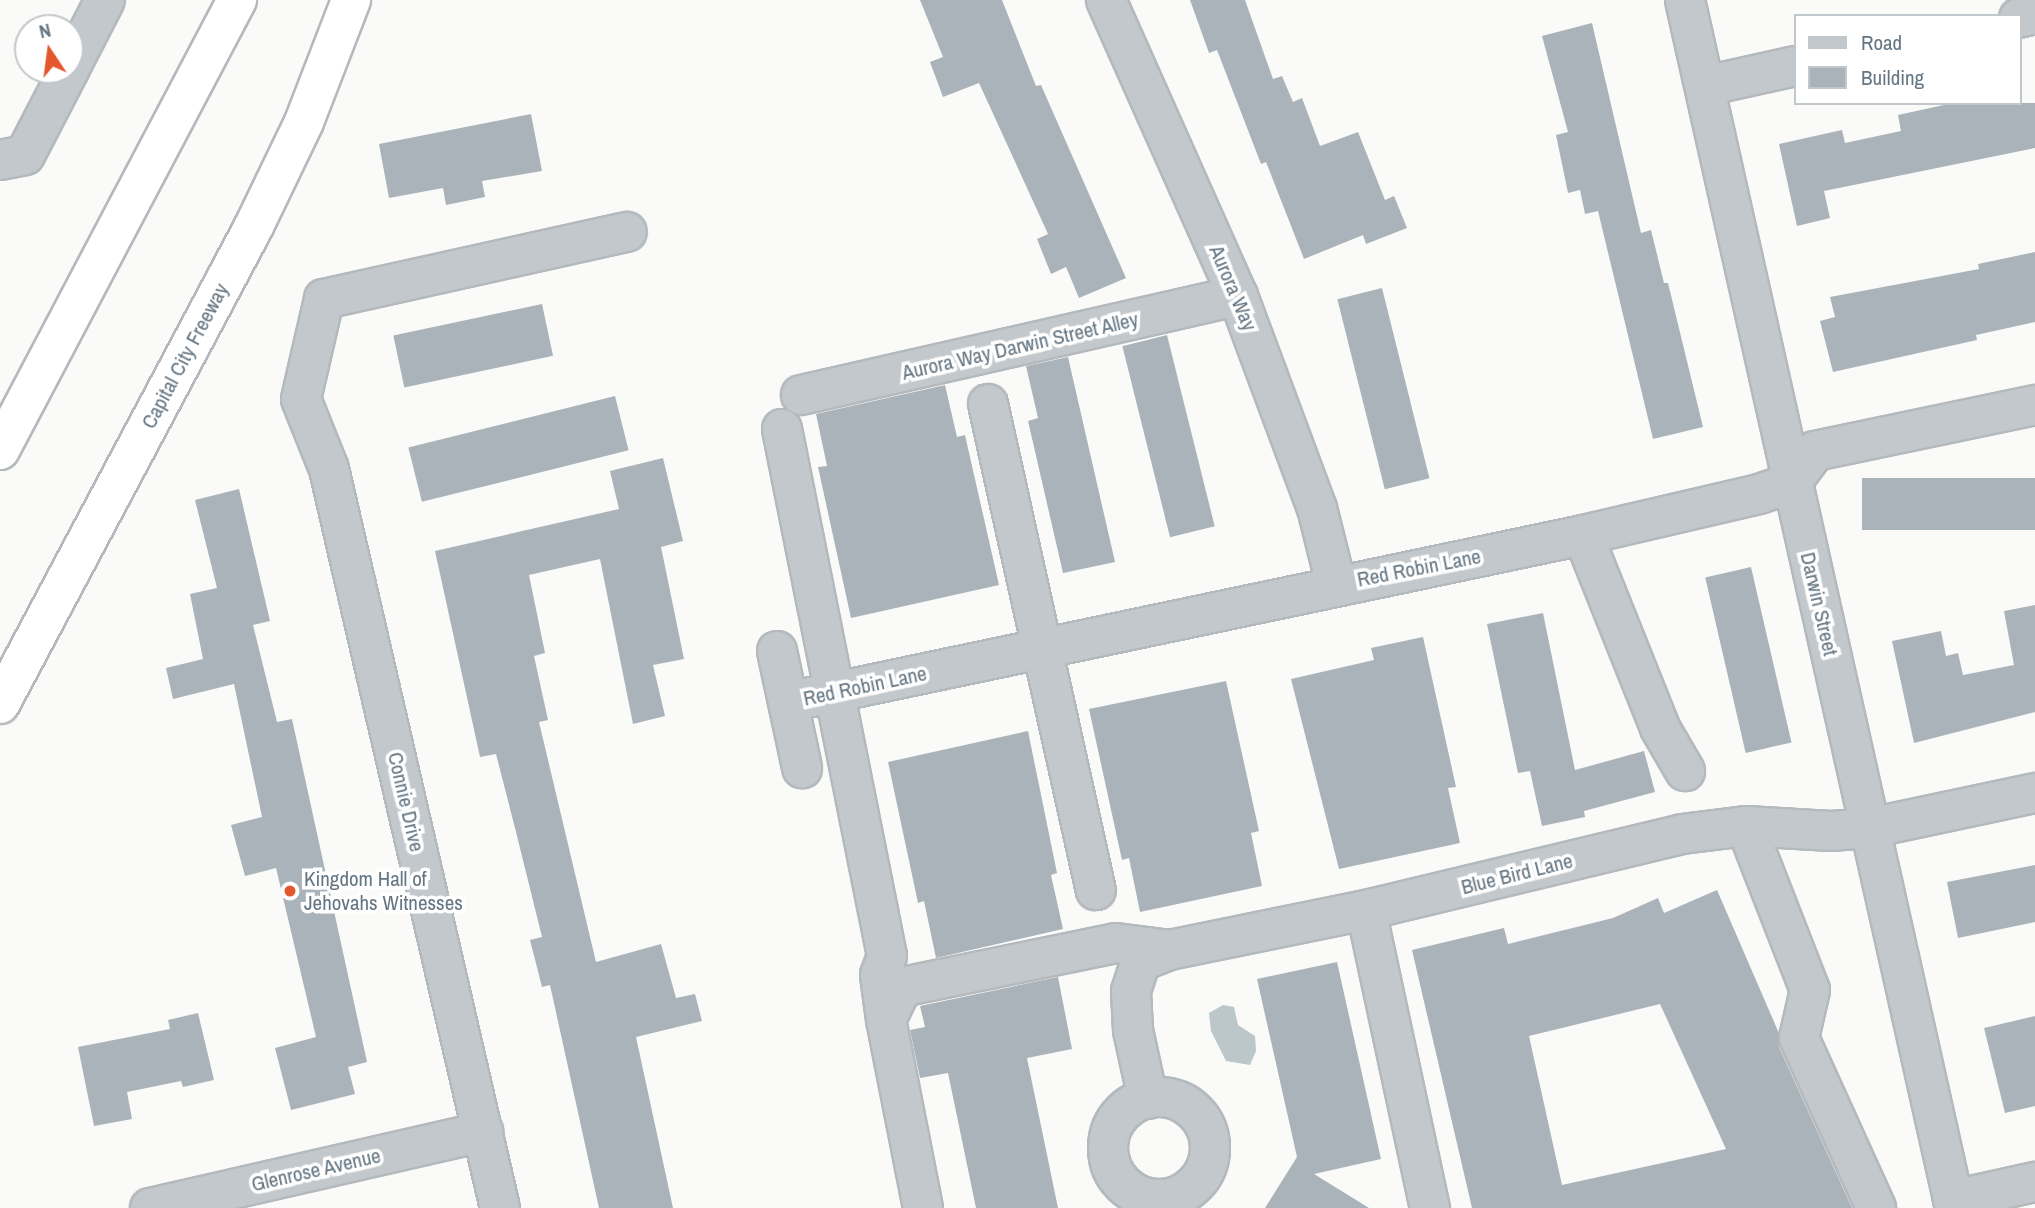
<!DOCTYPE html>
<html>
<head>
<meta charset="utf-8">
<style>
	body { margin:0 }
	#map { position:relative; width:2035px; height:1208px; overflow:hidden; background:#fafaf8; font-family:"Archivo Narrow",sans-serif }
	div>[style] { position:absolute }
	.water>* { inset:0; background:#bbc7cb }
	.building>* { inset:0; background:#aab3b9; transform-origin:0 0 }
	.roads { filter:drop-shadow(2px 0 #b4b9bd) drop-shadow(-2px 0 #b4b9bd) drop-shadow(0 2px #b4b9bd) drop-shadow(0 -2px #b4b9bd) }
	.minor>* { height:38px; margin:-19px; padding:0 19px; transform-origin:19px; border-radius:19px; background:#c3c8cc }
	.minor>.ring { margin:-19px; padding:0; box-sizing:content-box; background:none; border:38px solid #c3c8cc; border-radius:50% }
	.highway>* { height:38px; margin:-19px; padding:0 19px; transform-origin:19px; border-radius:19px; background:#fff }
	.dots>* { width:19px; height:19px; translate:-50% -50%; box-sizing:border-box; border:4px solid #fff; border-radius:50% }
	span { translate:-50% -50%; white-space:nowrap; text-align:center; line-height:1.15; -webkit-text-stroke:7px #fff; paint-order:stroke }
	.street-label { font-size:21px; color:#657683 }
	.poi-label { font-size:21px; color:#657683 }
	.left { translate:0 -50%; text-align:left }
	.legend { position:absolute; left:1794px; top:14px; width:228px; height:91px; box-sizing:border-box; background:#fff; border:2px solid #c1c8cd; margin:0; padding:9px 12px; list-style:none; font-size:21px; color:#657683 }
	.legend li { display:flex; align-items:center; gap:14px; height:35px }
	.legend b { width:35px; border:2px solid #c1c8cd }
	.north { position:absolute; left:14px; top:14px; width:70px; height:70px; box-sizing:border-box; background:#fff; border:2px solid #c1c8cd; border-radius:50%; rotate:347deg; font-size:19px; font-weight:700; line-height:28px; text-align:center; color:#657683 }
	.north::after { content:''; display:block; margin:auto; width:24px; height:32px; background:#e4572e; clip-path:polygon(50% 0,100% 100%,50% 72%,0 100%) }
</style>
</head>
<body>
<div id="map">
	<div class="water">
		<i style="clip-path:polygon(1223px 1005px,1234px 1007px,1238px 1025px,1255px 1036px,1256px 1051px,1250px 1065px,1226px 1061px,1211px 1031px,1209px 1013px)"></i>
	</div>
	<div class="building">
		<i style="clip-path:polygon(920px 0,1002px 0,1036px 86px,1041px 85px,1126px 278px,1079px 298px,1066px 267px,1051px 274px,1037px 239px,1048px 234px,979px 83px,943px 97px,930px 62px,943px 57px)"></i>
		<i style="clip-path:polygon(1190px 0,1245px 0,1273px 79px,1282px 76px,1293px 102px,1302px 98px,1320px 146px,1358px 132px,1385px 200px,1394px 196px,1407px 228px,1366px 244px,1363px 235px,1304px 259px,1266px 162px,1261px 164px,1217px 50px,1209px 53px)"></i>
		<i style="clip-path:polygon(1592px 23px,1641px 233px,1651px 230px,1664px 283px,1668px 283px,1703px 427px,1653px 439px,1598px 211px,1585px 214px,1580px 190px,1568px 193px,1556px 135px,1568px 132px,1542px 36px)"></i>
		<i style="clip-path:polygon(1953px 103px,2035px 103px,2035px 148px,1824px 191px,1830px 218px,1797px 226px,1779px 144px,1842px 130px,1845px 143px,1901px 131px,1898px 115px)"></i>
		<i style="clip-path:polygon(531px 114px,542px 171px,482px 181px,485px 197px,446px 205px,443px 188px,389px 198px,379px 144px)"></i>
		<i style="clip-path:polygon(2035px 252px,2035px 322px,1976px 335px,1977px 340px,1833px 372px,1820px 321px,1835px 317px,1830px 297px,1979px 269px,1978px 264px)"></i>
		<i style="left:1382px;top:288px;width:196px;height:46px;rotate:76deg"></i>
		<i style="left:542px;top:304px;width:53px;height:152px;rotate:78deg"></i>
		<i style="left:1167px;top:335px;width:197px;height:46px;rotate:76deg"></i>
		<i style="clip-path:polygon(1068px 357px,1115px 562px,1063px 573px,1028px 421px,1038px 418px,1026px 366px)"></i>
		<i style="clip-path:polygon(945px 385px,957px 437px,965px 435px,999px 585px,851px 618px,818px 467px,827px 466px,816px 414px)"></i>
		<i style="left:615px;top:396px;width:56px;height:213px;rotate:76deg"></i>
		<i style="clip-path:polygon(663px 458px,683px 541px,661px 547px,684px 659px,653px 665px,665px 716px,633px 724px,600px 559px,529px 575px,545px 653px,534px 656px,548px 720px,539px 722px,596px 962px,661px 944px,676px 998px,695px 994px,702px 1021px,636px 1037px,673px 1208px,599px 1208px,550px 985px,542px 987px,530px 940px,542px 937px,516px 832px,496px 754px,480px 757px,435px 551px,619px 509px,610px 471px)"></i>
		<i style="left:2035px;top:478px;width:52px;height:173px;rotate:90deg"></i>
		<i style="clip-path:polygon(239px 489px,270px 621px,253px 625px,277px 722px,292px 719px,367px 1062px,348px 1067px,355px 1094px,291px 1110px,275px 1048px,316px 1037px,276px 868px,245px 876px,231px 825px,262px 817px,234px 684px,173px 699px,166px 668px,203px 659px,190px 594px,217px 588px,195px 500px)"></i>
		<i style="left:1751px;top:567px;width:180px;height:47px;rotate:77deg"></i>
		<i style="clip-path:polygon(2035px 605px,2035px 712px,1914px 743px,1892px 641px,1941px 631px,1946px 656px,1958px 653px,1963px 675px,2014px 665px,2004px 611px)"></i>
		<i style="clip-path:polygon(1543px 613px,1575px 770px,1644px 751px,1655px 792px,1584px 811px,1585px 817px,1542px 826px,1530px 771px,1518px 773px,1487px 624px)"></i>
		<i style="clip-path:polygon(1423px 637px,1456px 787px,1448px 788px,1460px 843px,1339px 869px,1291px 679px,1374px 660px,1371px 648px)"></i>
		<i style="clip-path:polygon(1226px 681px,1259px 831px,1251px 833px,1262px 886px,1140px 912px,1129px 858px,1122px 860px,1089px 709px)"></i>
		<i style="clip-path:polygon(1028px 731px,1057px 873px,1051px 875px,1063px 929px,936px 958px,924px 901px,918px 903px,888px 762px)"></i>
		<i style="clip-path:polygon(2035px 865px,2035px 922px,1958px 938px,1947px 882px)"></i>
		<i style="clip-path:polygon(evenodd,1717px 890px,1778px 1031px,1779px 1047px,1852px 1208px,1472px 1208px,1412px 950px,1504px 928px,1508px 944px,1613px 918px,1658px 898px,1664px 913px,1717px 890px,1660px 1004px,1726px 1149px,1562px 1185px,1529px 1036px,1660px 1004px)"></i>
		<i style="clip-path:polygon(1337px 962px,1381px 1159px,1314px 1174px,1369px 1208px,1265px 1208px,1297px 1157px,1257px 979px)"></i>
		<i style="clip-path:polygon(1058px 977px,1072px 1049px,1027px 1058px,1058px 1208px,976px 1208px,948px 1073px,920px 1078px,910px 1030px,925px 1027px,920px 1006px)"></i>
		<i style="clip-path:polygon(198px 1013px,214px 1080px,183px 1087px,181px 1081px,127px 1092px,132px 1119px,94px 1126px,78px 1047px,170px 1029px,168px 1020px)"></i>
		<i style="clip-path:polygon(2035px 1016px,2035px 1106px,2005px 1113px,1984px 1028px)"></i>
	</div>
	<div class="roads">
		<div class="minor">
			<i style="left:1106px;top:0;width:324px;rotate:66deg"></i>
			<i style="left:1238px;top:296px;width:226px;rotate:69.6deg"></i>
			<i style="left:1317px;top:508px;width:78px;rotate:76deg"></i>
			<i style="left:1685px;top:0;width:1238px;rotate:77.4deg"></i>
			<i style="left:2019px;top:18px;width:16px;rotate:-14deg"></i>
			<i style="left:70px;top:68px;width:76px;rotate:-62.8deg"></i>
			<i style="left:1705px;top:86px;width:92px;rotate:-12.5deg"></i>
			<i style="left:0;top:160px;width:25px;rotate:-11deg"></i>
			<i style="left:25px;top:155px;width:96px;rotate:-62.6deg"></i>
			<i style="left:801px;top:395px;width:448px;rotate:-12.8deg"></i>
			<i style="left:988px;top:404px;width:498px;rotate:77.5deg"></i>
			<i style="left:782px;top:429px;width:537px;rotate:78.73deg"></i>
			<i style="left:887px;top:956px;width:20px;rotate:110deg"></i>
			<i style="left:880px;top:975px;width:45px;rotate:82.4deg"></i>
			<i style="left:1583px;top:535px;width:208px;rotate:68.2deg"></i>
			<i style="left:1660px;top:728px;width:50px;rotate:59.8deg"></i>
			<i style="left:777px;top:651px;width:120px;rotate:77.9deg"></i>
			<i style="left:788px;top:702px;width:812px;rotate:-11.86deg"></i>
			<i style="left:1583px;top:535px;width:181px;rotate:-13.1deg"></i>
			<i style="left:1759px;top:494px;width:34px;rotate:-19deg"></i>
			<i style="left:1791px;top:483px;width:40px;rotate:-53deg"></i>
			<i style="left:1815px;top:451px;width:225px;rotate:-11.8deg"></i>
			<i style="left:1746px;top:826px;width:176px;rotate:68.7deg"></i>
			<i style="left:1810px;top:990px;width:49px;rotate:102.9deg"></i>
			<i style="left:1799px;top:1038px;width:187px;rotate:65.6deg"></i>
			<i style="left:1366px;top:910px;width:305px;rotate:77.9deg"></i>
			<i class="ring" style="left:1108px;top:1097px;width:64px;height:64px"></i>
			<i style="left:1148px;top:1099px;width:71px;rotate:-102.3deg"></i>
			<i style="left:1133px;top:1030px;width:39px;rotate:-93deg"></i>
			<i style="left:1131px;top:991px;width:32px;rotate:-72deg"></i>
			<i style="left:1141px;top:961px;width:30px;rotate:-21deg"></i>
			<i style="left:1169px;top:950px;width:201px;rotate:-11.5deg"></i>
			<i style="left:1366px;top:910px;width:325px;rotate:-13.5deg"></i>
			<i style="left:1682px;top:834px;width:64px;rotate:-7.1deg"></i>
			<i style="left:1746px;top:826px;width:85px;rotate:3.4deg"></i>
			<i style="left:1831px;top:831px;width:39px;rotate:-4deg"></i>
			<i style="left:1870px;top:828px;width:169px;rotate:-12deg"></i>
			<i style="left:1953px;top:1200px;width:84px;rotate:-12.4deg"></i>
			<i style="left:150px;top:1208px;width:342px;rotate:-12.9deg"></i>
			<i style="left:500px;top:1208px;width:759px;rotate:-103.03deg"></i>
			<i style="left:329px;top:469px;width:75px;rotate:-111.8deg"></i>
			<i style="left:301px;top:399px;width:103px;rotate:-77deg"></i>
			<i style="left:324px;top:299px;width:310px;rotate:-12.5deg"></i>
			<i style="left:923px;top:1208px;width:192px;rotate:-101.1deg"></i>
			<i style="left:886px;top:1020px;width:37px;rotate:-64deg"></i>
			<i style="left:902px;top:987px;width:218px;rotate:-11.6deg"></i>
			<i style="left:1116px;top:943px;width:53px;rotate:7.5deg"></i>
		</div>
		<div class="highway">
			<i style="left:0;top:450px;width:509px;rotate:-62.23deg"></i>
			<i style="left:0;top:704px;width:541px;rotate:-62.01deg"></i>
			<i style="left:254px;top:226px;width:115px;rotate:-64.3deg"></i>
			<i style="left:304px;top:122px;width:131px;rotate:-68.9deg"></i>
		</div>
	</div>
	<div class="dots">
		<i style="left:290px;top:891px;background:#e4572e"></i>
	</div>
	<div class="street-label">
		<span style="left:1233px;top:288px;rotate:67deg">Aurora Way</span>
		<span style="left:1020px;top:346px;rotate:-13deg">Aurora Way Darwin Street Alley</span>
		<span style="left:185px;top:356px;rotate:-62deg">Capital City Freeway</span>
		<span style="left:1419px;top:568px;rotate:-11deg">Red Robin Lane</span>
		<span style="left:1819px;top:604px;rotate:77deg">Darwin Street</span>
		<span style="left:865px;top:686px;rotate:-12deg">Red Robin Lane</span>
		<span style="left:406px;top:802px;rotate:77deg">Connie Drive</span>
		<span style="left:1517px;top:874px;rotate:-14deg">Blue Bird Lane</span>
		<span style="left:316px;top:1170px;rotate:-13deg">Glenrose Avenue</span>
	</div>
	<div class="poi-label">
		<span class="left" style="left:304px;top:891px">Kingdom Hall of<br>Jehovahs Witnesses</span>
	</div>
	<ul class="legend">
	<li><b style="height:9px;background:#c3c8cc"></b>Road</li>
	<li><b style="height:19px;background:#aab3b9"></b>Building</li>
	</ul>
	<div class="north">N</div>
</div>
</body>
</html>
